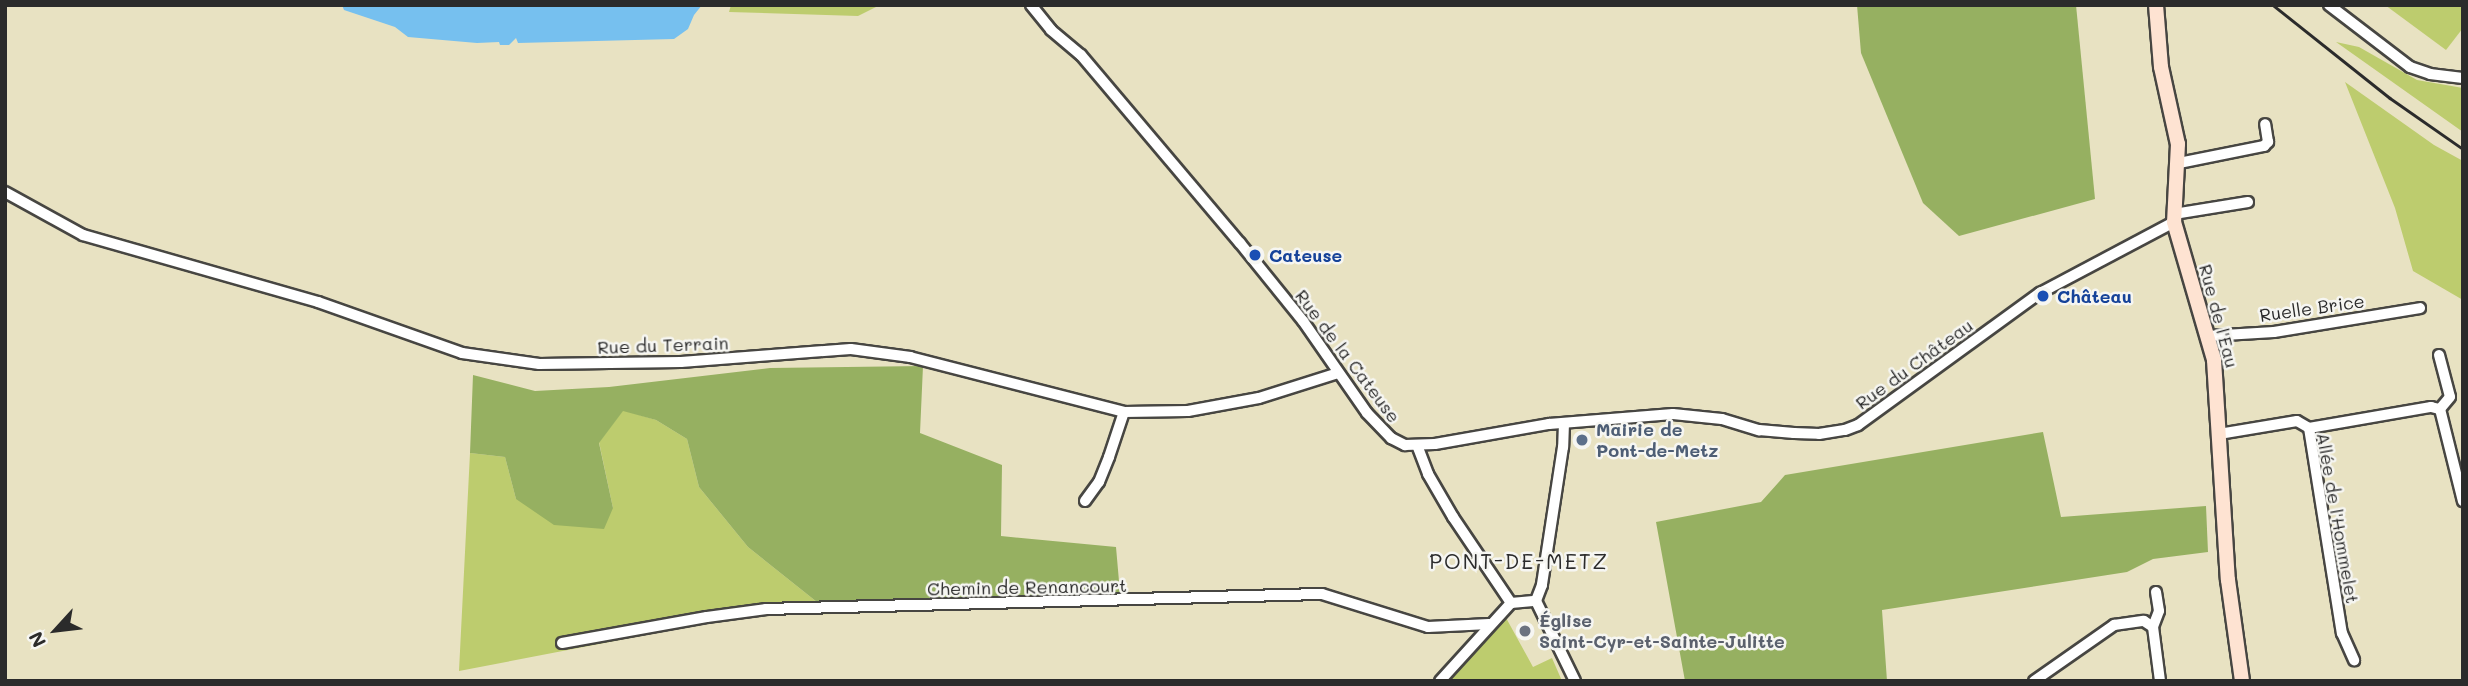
<!DOCTYPE html>
<html>
<head>
<meta charset="utf-8">
<style>
	body { margin:0 }
	#map { position:relative; width:2468px; height:686px; overflow:hidden; background:#e8e2c2; font-family:Mali,sans-serif }
	div>[style] { position:absolute }
	.green>* { inset:0; background:#bdcc6e }
	.forest>* { inset:0; background:#96b061 }
	.water>* { inset:0; background:#76c0ef }
	.roads { filter:drop-shadow(2px 0 #474642) drop-shadow(-2px 0 #474642) drop-shadow(0 2px #474642) drop-shadow(0 -2px #474642) }
	.street>* { height:10px; margin:-5px; padding:0 5px; transform-origin:5px; border-radius:5px; background:#fff }
	.secondary>* { height:14px; margin:-7px; padding:0 7px; transform-origin:7px; border-radius:7px; background:#fee3d2 }
	.rail>* { height:2.5px; margin:-1.25px; padding:0 1.25px; transform-origin:1.25px; border-radius:1.25px; background:#2b2b2b }
	.dots>* { width:19px; height:19px; translate:-50% -50%; box-sizing:border-box; border:4px solid #f6f6f2; border-radius:50% }
	span { translate:-50% -50%; white-space:nowrap; text-align:center; line-height:1.15; -webkit-text-stroke:5px #f6f6f2; paint-order:stroke }
	.transit-label { font-size:18px; color:#164399; font-weight:700 }
	.left { translate:0 -50%; text-align:left }
	.street-label { font-size:18px; color:#2b2b2b }
	.service-label { font-size:18px; color:#4e5e75; font-weight:700 }
	.worship-label { font-size:18px; color:#5b616d; font-weight:700 }
	.quarter-label { font-size:21px; color:#2b2b2b; letter-spacing:2px }
	.frame { position:absolute; inset:0; border:7px solid #2b2b2b; pointer-events:none }
	.north { position:absolute; left:21px; top:595px; width:70px; height:70px; -webkit-text-stroke:5px #f6f6f2; paint-order:stroke; rotate:243deg; font-size:19px; font-weight:700; line-height:28px; text-align:center; color:#2b2b2b }
	.north::after { content:''; display:block; margin:auto; width:24px; height:32px; background:#2b2b2b; clip-path:polygon(50% 0,100% 100%,50% 72%,0 100%) }
</style>
</head>
<body>
<div id="map">
	<div class="green">
		<i style="clip-path:polygon(731px 5px,880px 5px,858px 16px,729px 12px)"></i>
		<i style="clip-path:polygon(2385px 5px,2463px 5px,2463px 28px,2446px 50px)"></i>
		<i style="clip-path:polygon(2336px 42px,2359px 47px,2417px 80px,2463px 88px,2463px 132px)"></i>
		<i style="clip-path:polygon(2345px 82px,2434px 145px,2463px 161px,2463px 300px,2413px 271px,2395px 208px)"></i>
		<i style="clip-path:polygon(623px 410px,656px 420px,687px 439px,699px 487px,748px 547px,832px 614px,745px 616px,459px 671px,470px 453px,505px 457px,516px 499px,613px 508px,599px 442px)"></i>
		<i style="clip-path:polygon(1505px 616px,1533px 667px,1552px 658px,1562px 681px,1446px 681px)"></i>
	</div>
	<div class="forest">
		<i style="clip-path:polygon(1857px 5px,2076px 5px,2095px 199px,1959px 236px,1923px 203px,1861px 53px)"></i>
		<i style="clip-path:polygon(923px 366px,920px 433px,1002px 465px,1001px 536px,1116px 547px,1121px 604px,832px 614px,748px 547px,699px 487px,687px 439px,656px 420px,623px 411px,599px 443px,613px 508px,604px 529px,554px 525px,516px 499px,505px 457px,470px 453px,473px 375px,535px 391px,609px 387px,770px 368px)"></i>
		<i style="clip-path:polygon(2043px 432px,2061px 517px,2206px 506px,2208px 552px,2153px 559px,2127px 572px,1882px 610px,1887px 681px,1685px 681px,1656px 522px,1761px 502px,1785px 475px)"></i>
	</div>
	<div class="water">
		<i style="clip-path:polygon(342px 5px,702px 5px,694px 15px,688px 29px,674px 39px,518px 43px,516px 38px,509px 45px,500px 45px,499px 42px,477px 43px,408px 37px,395px 27px,344px 10px)"></i>
	</div>
	<div class="roads">
		<div class="street">
			<i style="left:1031px;top:5px;width:32px;rotate:51deg"></i>
			<i style="left:1051px;top:30px;width:39px;rotate:40deg"></i>
			<i style="left:1081px;top:55px;width:246px;rotate:49.8deg"></i>
			<i style="left:1240px;top:243px;width:100px;rotate:51.1deg"></i>
			<i style="left:1303px;top:321px;width:112px;rotate:55.2deg"></i>
			<i style="left:1367px;top:413px;width:35px;rotate:46deg"></i>
			<i style="left:1391px;top:438px;width:16px;rotate:27deg"></i>
			<i style="left:1405px;top:445px;width:30px;rotate:-2deg"></i>
			<i style="left:1435px;top:444px;width:116px;rotate:-10deg"></i>
			<i style="left:1549px;top:424px;width:124px;rotate:-4.6deg"></i>
			<i style="left:1673px;top:414px;width:49px;rotate:5.8deg"></i>
			<i style="left:1722px;top:419px;width:39px;rotate:17deg"></i>
			<i style="left:1759px;top:430px;width:35px;rotate:5deg"></i>
			<i style="left:1794px;top:433px;width:25px;rotate:2deg"></i>
			<i style="left:1819px;top:434px;width:26px;rotate:-9deg"></i>
			<i style="left:1845px;top:430px;width:14px;rotate:-21deg"></i>
			<i style="left:1858px;top:425px;width:225px;rotate:-36deg"></i>
			<i style="left:2040px;top:293px;width:152px;rotate:-27.9deg"></i>
			<i style="left:2329px;top:5px;width:102px;rotate:37.4deg"></i>
			<i style="left:2410px;top:67px;width:21px;rotate:19deg"></i>
			<i style="left:2430px;top:74px;width:33px;rotate:7deg"></i>
			<i style="left:2179px;top:163px;width:87px;rotate:-11.3deg"></i>
			<i style="left:2264px;top:146px;width:6px;rotate:-45deg"></i>
			<i style="left:2268px;top:142px;width:18px;rotate:-99deg"></i>
			<i style="left:5px;top:192px;width:89px;rotate:28.9deg"></i>
			<i style="left:83px;top:235px;width:244px;rotate:15.9deg"></i>
			<i style="left:318px;top:302px;width:153px;rotate:19.5deg"></i>
			<i style="left:462px;top:353px;width:78px;rotate:8.1deg"></i>
			<i style="left:539px;top:364px;width:142px;rotate:-0.8deg"></i>
			<i style="left:681px;top:362px;width:170px;rotate:-4.4deg"></i>
			<i style="left:851px;top:349px;width:60px;rotate:7.7deg"></i>
			<i style="left:910px;top:357px;width:221px;rotate:14.4deg"></i>
			<i style="left:1124px;top:412px;width:64px;rotate:-0.9deg"></i>
			<i style="left:1188px;top:411px;width:72px;rotate:-10.4deg"></i>
			<i style="left:1259px;top:398px;width:83px;rotate:-17.6deg"></i>
			<i style="left:2174px;top:214px;width:75px;rotate:-9.2deg"></i>
			<i style="left:2208px;top:336px;width:66px;rotate:-3.5deg"></i>
			<i style="left:2274px;top:332px;width:148px;rotate:-9.3deg"></i>
			<i style="left:2439px;top:355px;width:43px;rotate:75.3deg"></i>
			<i style="left:2450px;top:397px;width:16px;rotate:130deg"></i>
			<i style="left:1564px;top:423px;width:24px;rotate:92deg"></i>
			<i style="left:1563px;top:447px;width:140px;rotate:98.7deg"></i>
			<i style="left:1542px;top:585px;width:17px;rotate:111deg"></i>
			<i style="left:1536px;top:601px;width:89px;rotate:64deg"></i>
			<i style="left:2309px;top:428px;width:124px;rotate:-9.8deg"></i>
			<i style="left:2431px;top:407px;width:9px;rotate:13deg"></i>
			<i style="left:2440px;top:409px;width:95px;rotate:76deg"></i>
			<i style="left:2219px;top:434px;width:79px;rotate:-9.5deg"></i>
			<i style="left:2297px;top:421px;width:14px;rotate:30deg"></i>
			<i style="left:2309px;top:428px;width:208px;rotate:80.9deg"></i>
			<i style="left:2342px;top:633px;width:30px;rotate:66deg"></i>
			<i style="left:1417px;top:445px;width:31px;rotate:69deg"></i>
			<i style="left:1428px;top:474px;width:50px;rotate:59.8deg"></i>
			<i style="left:1453px;top:517px;width:104px;rotate:56deg"></i>
			<i style="left:1085px;top:501px;width:24px;rotate:-54deg"></i>
			<i style="left:1099px;top:482px;width:27px;rotate:-68deg"></i>
			<i style="left:1109px;top:457px;width:47px;rotate:-71.6deg"></i>
			<i style="left:2156px;top:592px;width:19px;rotate:81deg"></i>
			<i style="left:2159px;top:611px;width:17px;rotate:111deg"></i>
			<i style="left:2153px;top:627px;width:54px;rotate:82.6deg"></i>
			<i style="left:562px;top:643px;width:147px;rotate:-10.2deg"></i>
			<i style="left:707px;top:617px;width:60px;rotate:-7.7deg"></i>
			<i style="left:766px;top:609px;width:556px;rotate:-1.55deg"></i>
			<i style="left:1322px;top:594px;width:111px;rotate:17.3deg"></i>
			<i style="left:1428px;top:627px;width:61px;rotate:-2.8deg"></i>
			<i style="left:1440px;top:681px;width:105px;rotate:-47.7deg"></i>
			<i style="left:1511px;top:603px;width:25px;rotate:-5deg"></i>
			<i style="left:2034px;top:681px;width:98px;rotate:-35deg"></i>
			<i style="left:2114px;top:625px;width:30px;rotate:-8deg"></i>
			<i style="left:2144px;top:621px;width:11px;rotate:34deg"></i>
		</div>
		<div class="secondary">
			<i style="left:2156px;top:5px;width:62px;rotate:85.4deg"></i>
			<i style="left:2161px;top:67px;width:79px;rotate:77.6deg"></i>
			<i style="left:2178px;top:144px;width:78px;rotate:92.9deg"></i>
			<i style="left:2174px;top:222px;width:144px;rotate:73.8deg"></i>
			<i style="left:2214px;top:360px;width:220px;rotate:86.4deg"></i>
			<i style="left:2228px;top:580px;width:102px;rotate:82.1deg"></i>
		</div>
	</div>
	<div class="rail">
		<i style="left:2273px;top:5px;width:149px;rotate:38.5deg"></i>
		<i style="left:2390px;top:98px;width:89px;rotate:34.9deg"></i>
	</div>
	<div class="dots">
		<i style="left:1255px;top:255px;background:#1a4fb4"></i>
		<i style="left:2043px;top:296px;background:#1a4fb4"></i>
		<i style="left:1582px;top:440px;background:#5c6f8a"></i>
		<i style="left:1525px;top:631px;background:#6b7280"></i>
	</div>
	<div class="transit-label">
		<span class="left" style="left:1269px;top:255px">Cateuse</span>
		<span class="left" style="left:2057px;top:296px">Château</span>
	</div>
	<div class="street-label">
		<span style="left:2312px;top:308px;rotate:-8deg">Ruelle Brice</span>
		<span style="left:2219px;top:316px;rotate:75deg">Rue de l'Eau</span>
		<span style="left:663px;top:345px;rotate:-2deg">Rue du Terrain</span>
		<span style="left:1348px;top:356px;rotate:53deg">Rue de la Cateuse</span>
		<span style="left:1914px;top:364px;rotate:-36deg">Rue du Château</span>
		<span style="left:2338px;top:518px;rotate:80deg">Allée de l'Hommelet</span>
		<span style="left:1027px;top:587px;rotate:-1deg">Chemin de Renancourt</span>
	</div>
	<div class="service-label">
		<span class="left" style="left:1596px;top:440px">Mairie de<br>Pont-de-Metz</span>
	</div>
	<div class="worship-label">
		<span class="left" style="left:1539px;top:631px">Église<br>Saint-Cyr-et-Sainte-Julitte</span>
	</div>
	<div class="quarter-label">
		<span style="left:1519px;top:561px">PONT-DE-METZ</span>
	</div>
	<div class="frame"></div>
	<div class="north">N</div>
</div>
</body>
</html>
